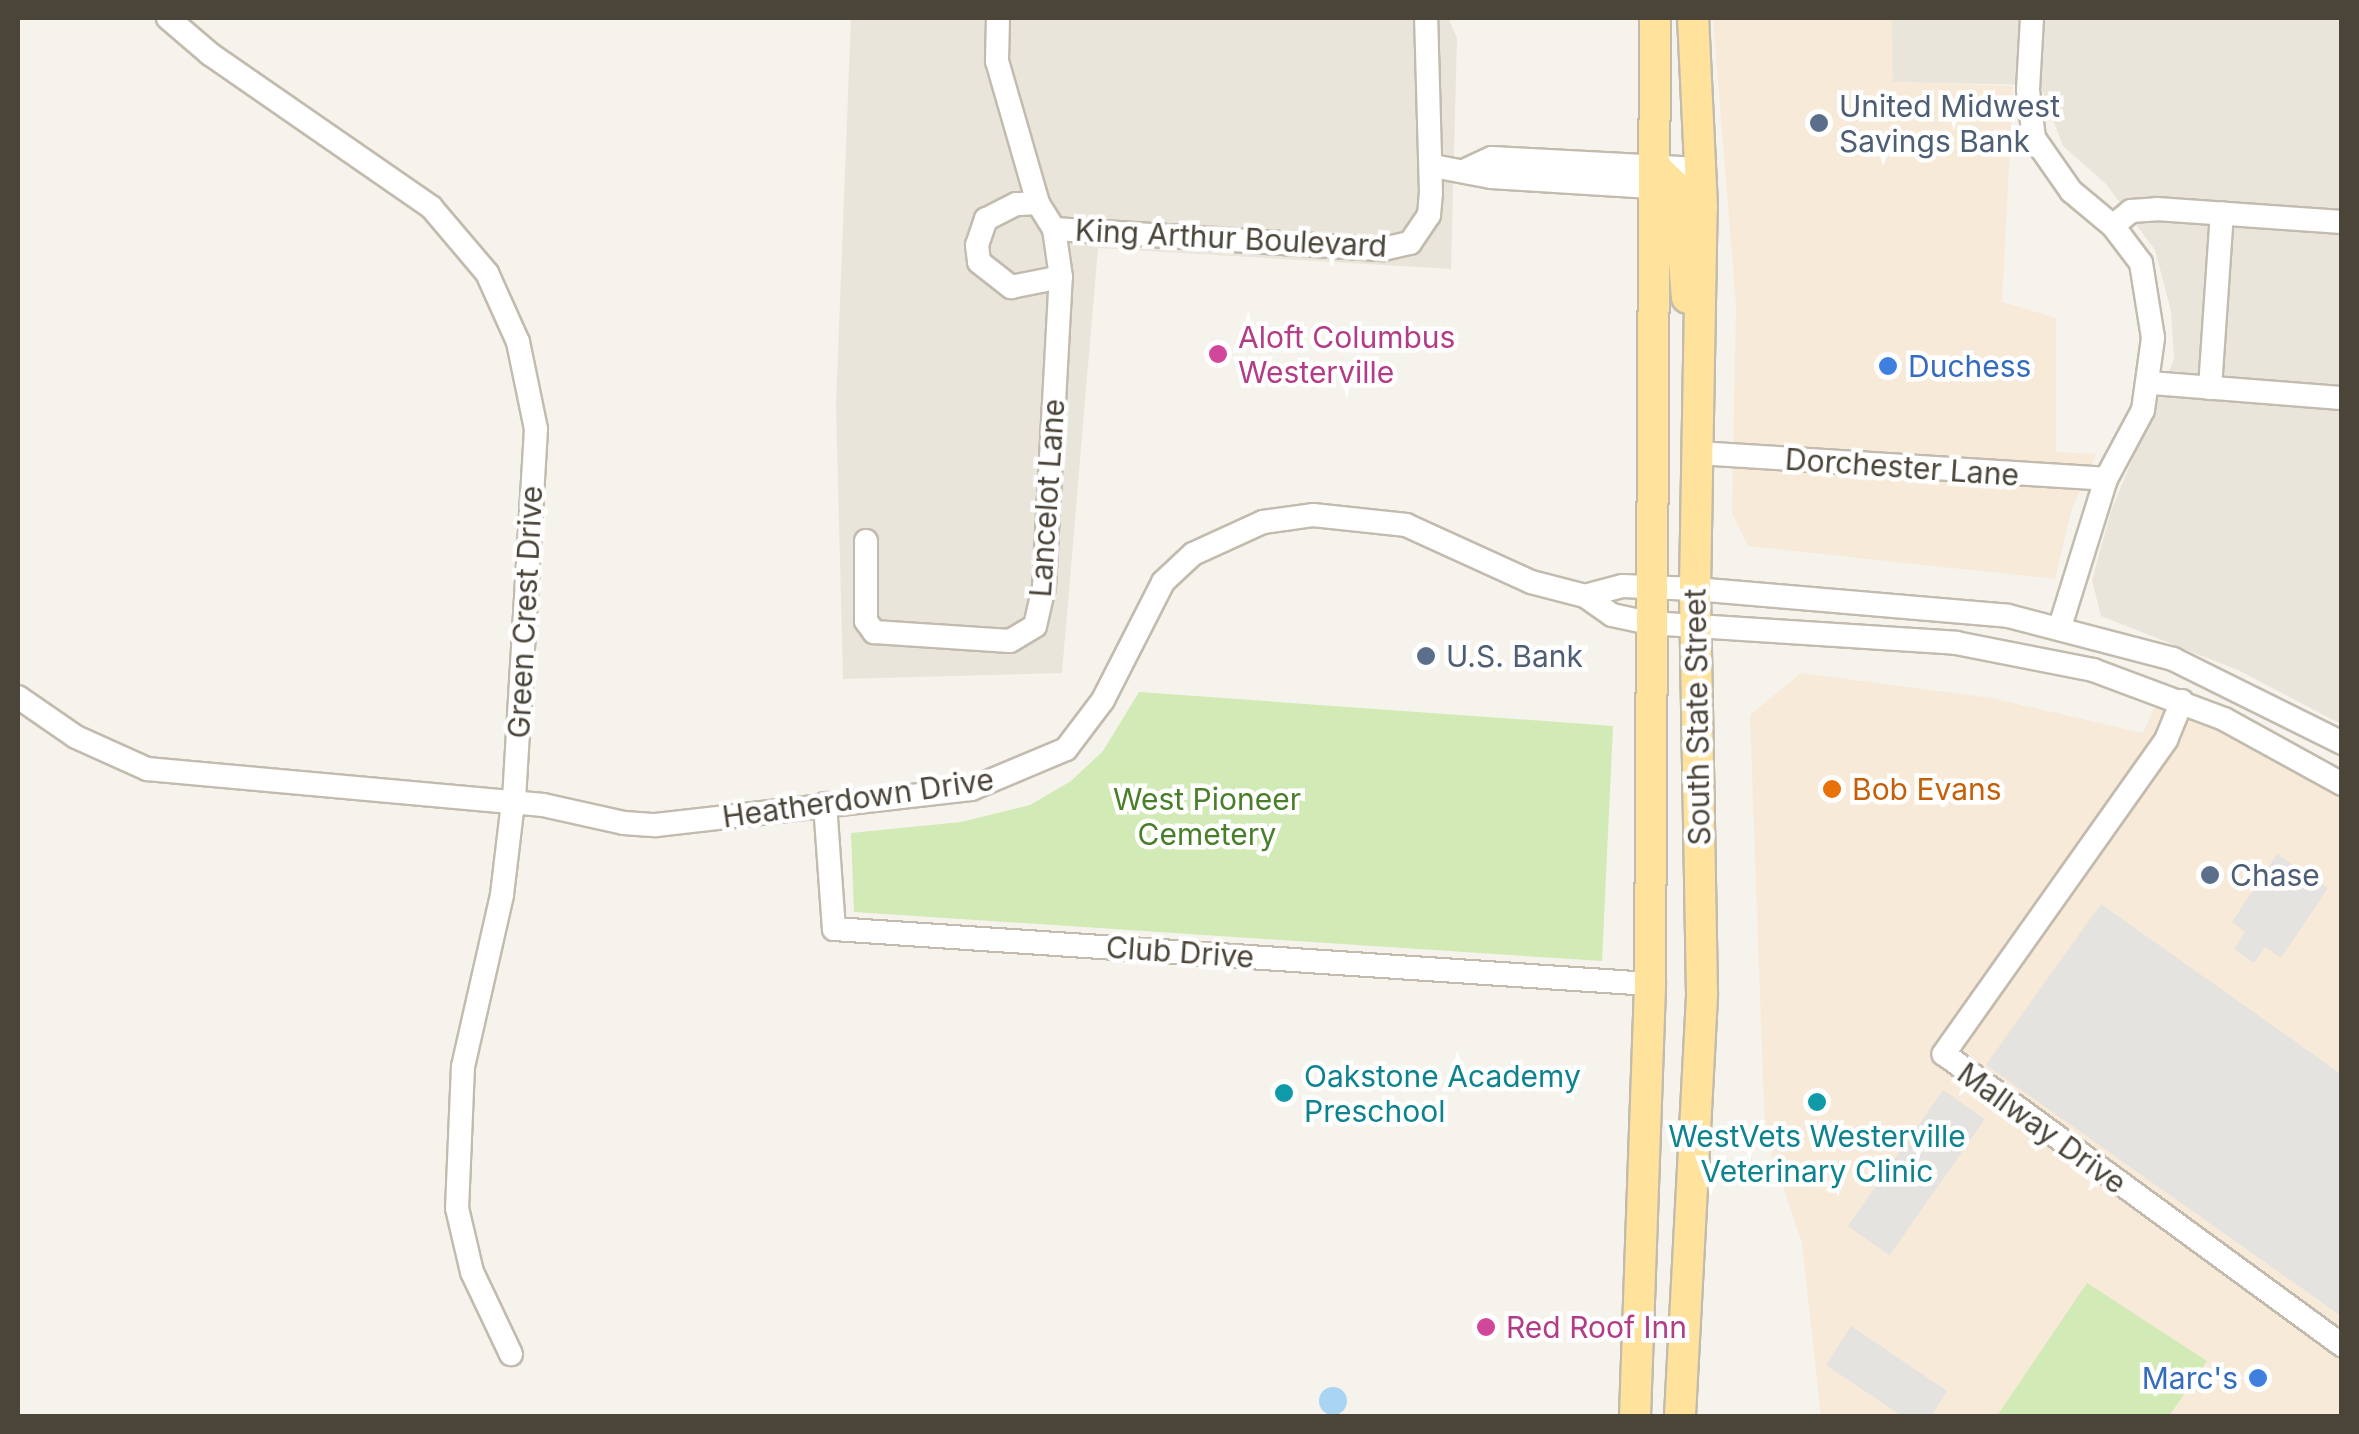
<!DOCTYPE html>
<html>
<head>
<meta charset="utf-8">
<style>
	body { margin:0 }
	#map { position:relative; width:2359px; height:1434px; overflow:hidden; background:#f6f3ec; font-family:Inter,sans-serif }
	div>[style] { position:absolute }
	.residential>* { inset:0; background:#eae5da }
	.commercial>* { inset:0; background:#f7ead8 }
	.green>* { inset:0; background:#d2eab5 }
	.parking>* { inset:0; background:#e5e3e0; transform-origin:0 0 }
	.water>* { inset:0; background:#a9d4f2 }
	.round { border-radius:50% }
	.roads { filter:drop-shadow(2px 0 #c2bbae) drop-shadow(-2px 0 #c2bbae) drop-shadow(0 2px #c2bbae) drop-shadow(0 -2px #c2bbae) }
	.minor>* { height:22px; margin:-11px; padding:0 11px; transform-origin:11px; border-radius:11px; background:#fff }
	.major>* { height:30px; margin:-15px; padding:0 15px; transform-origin:15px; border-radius:15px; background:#ffe39c }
	.dots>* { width:28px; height:28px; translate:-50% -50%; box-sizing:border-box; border:5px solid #fff; border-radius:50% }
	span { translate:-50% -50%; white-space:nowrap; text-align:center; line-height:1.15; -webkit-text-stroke:9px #fff; paint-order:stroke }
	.service-label { font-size:30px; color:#4e5e75 }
	.left { translate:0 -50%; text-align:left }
	.street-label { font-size:30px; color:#4b4439 }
	.hotel-label { font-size:30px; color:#b23c85 }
	.shop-label { font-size:30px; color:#366cbe }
	.right { translate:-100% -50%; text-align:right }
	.food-label { font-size:30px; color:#c56008 }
	.park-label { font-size:30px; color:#4a7f2a }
	.culture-label { font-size:30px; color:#0d838f }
	.frame { position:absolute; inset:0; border:20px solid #4b4439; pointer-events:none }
</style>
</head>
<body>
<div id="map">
	<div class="residential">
		<i style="clip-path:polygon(851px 18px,1448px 18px,1457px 38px,1451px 269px,1098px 248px,1062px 673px,843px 679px,836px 405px)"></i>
		<i style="clip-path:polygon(1892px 18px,2341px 18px,2341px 724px,2240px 671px,2101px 616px,2092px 580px,2111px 511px,2174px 359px,2171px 311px,2155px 250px,2106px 184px,2063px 146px,2040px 85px,1892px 82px)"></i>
	</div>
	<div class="commercial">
		<i style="clip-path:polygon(1713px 18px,1892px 18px,1893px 82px,2013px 86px,2002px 302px,2056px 318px,2056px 452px,2096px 454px,2072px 508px,2055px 579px,1748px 546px,1732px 513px,1736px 305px)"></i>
		<i style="clip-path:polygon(1801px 673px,1991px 698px,2143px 733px,2161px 692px,2341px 784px,2341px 1416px,1821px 1416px,1802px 1243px,1765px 1134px,1750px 715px)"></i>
	</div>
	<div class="green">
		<i style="clip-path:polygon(1139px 692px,1613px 726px,1602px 961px,854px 912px,851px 833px,961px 822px,1030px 805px,1071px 781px,1103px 751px)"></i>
		<i style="clip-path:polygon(2087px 1283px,2207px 1361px,2169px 1416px,1997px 1416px)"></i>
	</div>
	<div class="parking">
		<i style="clip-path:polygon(2277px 854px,2328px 888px,2281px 958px,2265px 947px,2254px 963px,2234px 949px,2245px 932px,2232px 922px)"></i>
		<i style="clip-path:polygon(2101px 904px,2341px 1074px,2341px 1316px,1986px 1065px)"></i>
		<i style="left:1943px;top:1090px;width:51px;height:166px;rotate:35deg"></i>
		<i style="clip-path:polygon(1851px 1326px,1947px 1391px,1931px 1416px,1902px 1416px,1826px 1365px)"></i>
	</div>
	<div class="water">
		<i class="round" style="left:1319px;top:1387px;width:28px;height:28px"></i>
	</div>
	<div class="roads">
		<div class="minor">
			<i style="left:168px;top:18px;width:55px;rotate:40.6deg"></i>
			<i style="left:210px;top:54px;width:269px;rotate:34.7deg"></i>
			<i style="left:431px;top:207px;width:87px;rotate:49.7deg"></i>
			<i style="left:487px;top:273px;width:76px;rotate:65.8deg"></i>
			<i style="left:518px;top:342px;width:89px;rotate:78.3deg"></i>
			<i style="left:536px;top:429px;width:366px;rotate:93.4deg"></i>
			<i style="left:514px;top:794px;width:102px;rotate:96.8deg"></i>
			<i style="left:502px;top:895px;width:175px;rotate:102.8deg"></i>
			<i style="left:463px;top:1066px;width:142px;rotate:92.4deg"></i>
			<i style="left:457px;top:1208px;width:66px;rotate:76.8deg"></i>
			<i style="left:472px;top:1272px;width:91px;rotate:64.6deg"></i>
			<i style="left:2032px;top:18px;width:72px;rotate:93.2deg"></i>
			<i style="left:2028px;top:90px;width:48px;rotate:82.9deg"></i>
			<i style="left:2034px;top:138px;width:65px;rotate:55.1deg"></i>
			<i style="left:2071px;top:191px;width:55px;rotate:39.8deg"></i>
			<i style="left:2113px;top:226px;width:46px;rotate:52.9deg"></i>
			<i style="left:2141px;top:263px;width:76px;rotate:80.9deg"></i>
			<i style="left:2153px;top:338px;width:73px;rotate:97.9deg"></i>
			<i style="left:2143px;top:410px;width:78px;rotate:118.2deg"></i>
			<i style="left:2106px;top:479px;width:155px;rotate:107.3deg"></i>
			<i style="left:1433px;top:166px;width:59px;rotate:10.7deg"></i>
			<i style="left:1491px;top:177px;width:177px;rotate:3.6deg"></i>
			<i style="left:1468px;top:169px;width:26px;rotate:-25deg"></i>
			<i style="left:1492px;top:158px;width:208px;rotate:3deg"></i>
			<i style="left:1038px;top:203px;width:22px;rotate:177deg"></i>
			<i style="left:1016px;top:204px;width:34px;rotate:153deg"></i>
			<i style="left:986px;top:219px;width:28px;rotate:109deg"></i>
			<i style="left:977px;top:245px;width:17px;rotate:83deg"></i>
			<i style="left:979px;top:262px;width:41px;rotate:38deg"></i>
			<i style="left:1011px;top:287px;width:51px;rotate:-11.3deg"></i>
			<i style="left:2113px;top:226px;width:23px;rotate:-40deg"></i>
			<i style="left:2131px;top:211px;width:26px;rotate:-4deg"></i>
			<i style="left:2157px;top:209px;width:185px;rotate:4deg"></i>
			<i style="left:1054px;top:229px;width:330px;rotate:3.5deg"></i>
			<i style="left:1383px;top:249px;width:28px;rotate:-13deg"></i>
			<i style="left:1410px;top:243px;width:34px;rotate:-56deg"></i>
			<i style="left:1429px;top:215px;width:22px;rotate:-85deg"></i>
			<i style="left:1431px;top:193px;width:175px;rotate:-91.6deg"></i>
			<i style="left:2151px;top:383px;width:192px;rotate:4.5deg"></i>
			<i style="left:2210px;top:388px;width:175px;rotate:-86.1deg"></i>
			<i style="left:1697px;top:453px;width:410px;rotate:3.6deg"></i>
			<i style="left:866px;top:541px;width:80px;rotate:90deg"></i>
			<i style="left:866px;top:621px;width:14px;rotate:54deg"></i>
			<i style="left:874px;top:632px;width:136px;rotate:3.8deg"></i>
			<i style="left:1010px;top:641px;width:29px;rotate:-31deg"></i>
			<i style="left:1035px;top:626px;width:40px;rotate:-77deg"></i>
			<i style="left:1044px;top:587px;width:310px;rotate:-86.9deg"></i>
			<i style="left:1061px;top:277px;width:49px;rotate:-98.3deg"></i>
			<i style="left:1054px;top:229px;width:31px;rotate:-122deg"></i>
			<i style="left:1038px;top:203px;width:148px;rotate:-106.1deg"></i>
			<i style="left:997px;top:61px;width:43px;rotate:-88.7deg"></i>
			<i style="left:1585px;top:596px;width:39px;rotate:-15deg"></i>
			<i style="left:1623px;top:586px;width:72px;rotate:2.4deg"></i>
			<i style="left:1695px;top:589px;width:314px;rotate:4.9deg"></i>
			<i style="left:2008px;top:616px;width:171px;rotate:14.6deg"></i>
			<i style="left:2173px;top:659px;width:189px;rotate:26.4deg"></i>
			<i style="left:18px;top:697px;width:70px;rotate:34.6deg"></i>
			<i style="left:76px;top:737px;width:78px;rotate:24.3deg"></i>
			<i style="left:147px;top:769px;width:398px;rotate:5.2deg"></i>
			<i style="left:543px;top:805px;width:83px;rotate:12.5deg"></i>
			<i style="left:624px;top:823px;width:32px;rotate:4deg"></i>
			<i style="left:656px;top:825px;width:317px;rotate:-6.5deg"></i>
			<i style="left:971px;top:789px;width:103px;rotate:-22.8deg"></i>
			<i style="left:1066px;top:749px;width:61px;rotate:-52.9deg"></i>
			<i style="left:1103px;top:700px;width:132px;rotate:-63deg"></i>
			<i style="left:1163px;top:582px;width:41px;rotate:-43deg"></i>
			<i style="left:1193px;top:554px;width:77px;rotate:-24.6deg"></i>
			<i style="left:1263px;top:522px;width:50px;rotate:-8deg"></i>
			<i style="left:1313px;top:515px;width:94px;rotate:6.1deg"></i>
			<i style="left:1406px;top:525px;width:137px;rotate:24.5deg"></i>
			<i style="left:1531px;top:582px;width:56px;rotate:14.5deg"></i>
			<i style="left:1585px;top:596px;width:33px;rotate:35deg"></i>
			<i style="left:1612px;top:615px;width:38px;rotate:12deg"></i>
			<i style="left:1649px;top:623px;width:308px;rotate:3.7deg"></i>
			<i style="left:1956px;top:643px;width:140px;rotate:11.1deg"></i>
			<i style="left:2093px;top:670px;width:140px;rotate:20.5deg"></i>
			<i style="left:2224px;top:719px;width:135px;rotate:28.8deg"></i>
			<i style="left:2182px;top:701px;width:42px;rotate:112.3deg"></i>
			<i style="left:2166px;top:740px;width:385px;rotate:125.3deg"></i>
			<i style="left:1944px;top:1054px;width:493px;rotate:36.2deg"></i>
			<i style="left:825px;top:804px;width:125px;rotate:85.9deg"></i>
			<i style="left:834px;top:929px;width:818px;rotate:3.86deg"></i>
		</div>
		<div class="major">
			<i style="left:1656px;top:168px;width:30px;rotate:44deg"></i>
			<i style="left:1678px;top:189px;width:109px;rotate:85.3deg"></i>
			<i style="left:1635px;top:1416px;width:432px;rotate:-88deg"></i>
			<i style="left:1650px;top:984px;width:966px;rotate:-89.7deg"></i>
			<i style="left:1680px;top:1416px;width:423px;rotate:-87deg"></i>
			<i style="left:1702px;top:994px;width:405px;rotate:-91deg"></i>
			<i style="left:1695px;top:589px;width:382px;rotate:-89deg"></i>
			<i style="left:1702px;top:207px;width:189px;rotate:-92.7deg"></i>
		</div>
	</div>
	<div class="dots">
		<i style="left:1819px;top:123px;background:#5c6f8a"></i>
		<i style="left:1218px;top:354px;background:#d1479c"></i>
		<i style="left:1888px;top:366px;background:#3f7fe0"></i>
		<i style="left:1426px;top:656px;background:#5c6f8a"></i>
		<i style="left:1832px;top:789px;background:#e8710a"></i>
		<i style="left:2210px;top:875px;background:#5c6f8a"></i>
		<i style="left:1284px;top:1093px;background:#0f9aa8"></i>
		<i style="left:1817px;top:1102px;background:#0f9aa8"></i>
		<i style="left:1486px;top:1327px;background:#d1479c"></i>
		<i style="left:2258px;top:1378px;background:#3f7fe0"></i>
	</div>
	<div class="service-label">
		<span class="left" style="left:1839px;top:123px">United Midwest<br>Savings Bank</span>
		<span class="left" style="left:1446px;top:656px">U.S. Bank</span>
		<span class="left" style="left:2230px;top:875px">Chase</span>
	</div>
	<div class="street-label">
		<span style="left:1231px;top:238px;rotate:3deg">King Arthur Boulevard</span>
		<span style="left:1902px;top:467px;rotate:4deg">Dorchester Lane</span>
		<span style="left:1047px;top:498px;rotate:-86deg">Lancelot Lane</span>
		<span style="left:525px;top:612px;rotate:-87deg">Green Crest Drive</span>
		<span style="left:1697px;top:717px;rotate:-91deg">South State Street</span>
		<span style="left:858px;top:798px;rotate:-8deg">Heatherdown Drive</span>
		<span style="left:1180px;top:952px;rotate:4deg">Club Drive</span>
		<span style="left:2042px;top:1128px;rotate:36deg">Mallway Drive</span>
	</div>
	<div class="hotel-label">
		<span class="left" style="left:1238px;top:354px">Aloft Columbus<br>Westerville</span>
		<span class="left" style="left:1506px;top:1327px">Red Roof Inn</span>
	</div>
	<div class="shop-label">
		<span class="left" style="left:1908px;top:366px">Duchess</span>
		<span class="right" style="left:2238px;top:1378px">Marc's</span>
	</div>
	<div class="food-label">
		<span class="left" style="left:1852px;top:789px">Bob Evans</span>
	</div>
	<div class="park-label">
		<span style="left:1207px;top:816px">West Pioneer<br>Cemetery</span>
	</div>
	<div class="culture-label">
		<span class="left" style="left:1304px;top:1093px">Oakstone Academy<br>Preschool</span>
		<span style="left:1817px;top:1153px">WestVets Westerville<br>Veterinary Clinic</span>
	</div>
	<div class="frame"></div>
</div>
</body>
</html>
